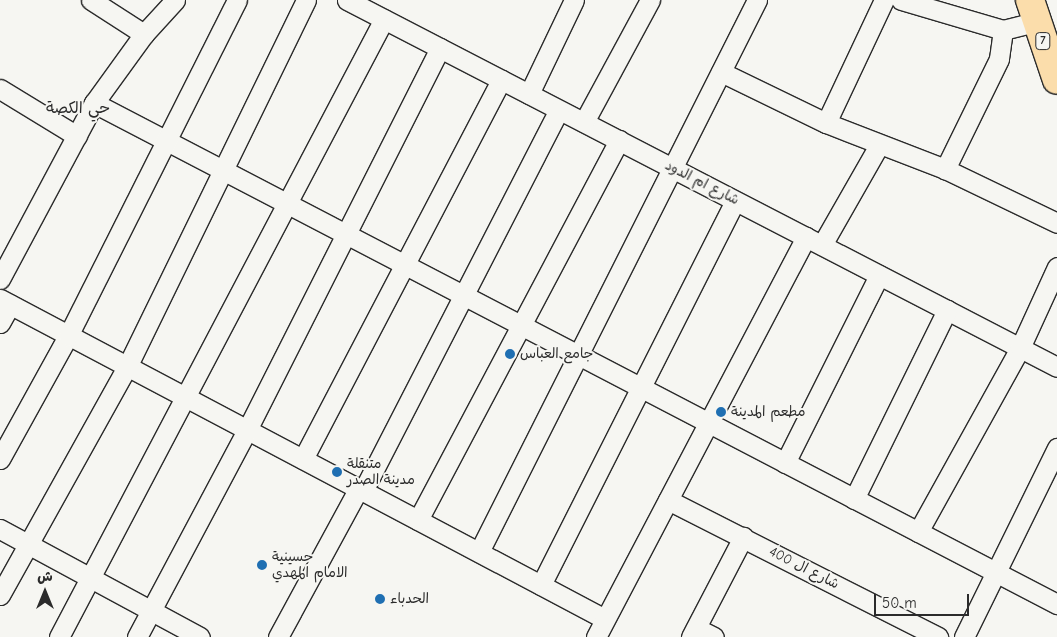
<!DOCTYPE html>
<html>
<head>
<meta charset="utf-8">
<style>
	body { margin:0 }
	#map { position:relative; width:1057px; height:637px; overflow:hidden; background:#f6f6f2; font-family:"Comic Neue","Playpen Sans Arabic",sans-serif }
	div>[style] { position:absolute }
	.roads { filter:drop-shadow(1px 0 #2b2b2b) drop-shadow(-1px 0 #2b2b2b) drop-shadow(0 1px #2b2b2b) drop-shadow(0 -1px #2b2b2b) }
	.minor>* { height:19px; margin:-9.5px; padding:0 9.5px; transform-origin:9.5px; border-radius:9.5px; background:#f6f6f2 }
	.highway>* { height:28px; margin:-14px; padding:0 14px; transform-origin:14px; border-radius:14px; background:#fbddab }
	.dots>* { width:14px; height:14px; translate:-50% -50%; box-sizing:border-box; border:2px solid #f6f6f2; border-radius:50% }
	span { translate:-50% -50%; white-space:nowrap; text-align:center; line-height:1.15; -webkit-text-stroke:4px #f6f6f2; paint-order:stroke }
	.shield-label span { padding:1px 4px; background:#f6f6f2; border:1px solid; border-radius:4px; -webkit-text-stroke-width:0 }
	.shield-label { font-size:12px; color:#2b2b2b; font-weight:700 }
	.street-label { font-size:14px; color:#2b2b2b }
	.poi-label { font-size:14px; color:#2b2b2b }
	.left { translate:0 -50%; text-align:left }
	.quarter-label { font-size:16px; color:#2b2b2b }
	.north { position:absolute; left:20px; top:567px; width:50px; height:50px; -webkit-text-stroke:4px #f6f6f2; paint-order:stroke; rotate:0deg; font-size:14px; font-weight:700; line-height:20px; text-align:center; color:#2b2b2b }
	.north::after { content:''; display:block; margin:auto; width:18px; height:22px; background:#2b2b2b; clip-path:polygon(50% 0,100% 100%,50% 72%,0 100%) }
	.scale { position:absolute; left:874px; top:594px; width:95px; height:22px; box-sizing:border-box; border:2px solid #2b2b2b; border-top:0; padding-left:6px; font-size:15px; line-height:18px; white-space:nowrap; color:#2b2b2b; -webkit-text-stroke:4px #f6f6f2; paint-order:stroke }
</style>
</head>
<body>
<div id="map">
	<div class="roads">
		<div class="minor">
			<i style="left:91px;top:0;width:63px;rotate:32.7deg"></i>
			<i style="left:347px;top:0;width:799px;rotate:27.33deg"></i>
			<i style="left:901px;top:0;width:106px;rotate:16.4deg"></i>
			<i style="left:1003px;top:30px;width:29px;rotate:98deg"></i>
			<i style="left:999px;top:59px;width:123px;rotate:116.1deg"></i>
			<i style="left:1003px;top:30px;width:34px;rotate:-14deg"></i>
			<i style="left:721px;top:72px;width:117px;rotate:25.9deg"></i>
			<i style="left:826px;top:123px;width:128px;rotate:21.1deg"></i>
			<i style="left:945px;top:169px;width:124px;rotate:25.7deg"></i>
			<i style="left:0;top:89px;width:90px;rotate:31.4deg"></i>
			<i style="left:529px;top:94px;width:104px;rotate:-64.4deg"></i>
			<i style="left:94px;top:103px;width:1086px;rotate:27.49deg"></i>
			<i style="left:584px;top:122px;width:139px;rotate:-61.6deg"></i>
			<i style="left:826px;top:123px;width:136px;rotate:-64.8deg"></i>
			<i style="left:822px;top:245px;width:115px;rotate:-60.3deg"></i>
			<i style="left:0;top:279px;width:200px;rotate:-61.9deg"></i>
			<i style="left:94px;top:103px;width:85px;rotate:-54.1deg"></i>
			<i style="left:144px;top:34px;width:46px;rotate:-47.6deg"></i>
			<i style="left:0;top:299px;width:684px;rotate:27.88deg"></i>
			<i style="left:0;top:323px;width:21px;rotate:-61deg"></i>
			<i style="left:0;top:459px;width:141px;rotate:-61.1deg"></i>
			<i style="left:68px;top:336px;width:376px;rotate:-63.3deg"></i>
			<i style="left:303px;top:459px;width:428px;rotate:-62.4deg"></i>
			<i style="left:785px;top:463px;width:210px;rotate:-63.4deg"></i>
			<i style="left:363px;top:491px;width:428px;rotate:-62.8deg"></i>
			<i style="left:854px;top:499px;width:211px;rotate:-63.8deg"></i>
			<i style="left:668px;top:500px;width:303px;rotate:26.9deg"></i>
			<i style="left:418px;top:520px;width:430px;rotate:-62.1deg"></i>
			<i style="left:0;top:529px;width:227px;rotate:28.4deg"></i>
			<i style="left:918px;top:532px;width:210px;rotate:-61deg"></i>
			<i style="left:1020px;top:348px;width:89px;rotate:-65.4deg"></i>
			<i style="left:479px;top:552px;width:618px;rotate:-63.27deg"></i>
			<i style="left:541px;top:585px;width:430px;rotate:-63.2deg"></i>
			<i style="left:0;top:595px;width:261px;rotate:-60.9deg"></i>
			<i style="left:127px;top:367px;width:408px;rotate:-64deg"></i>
			<i style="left:696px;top:628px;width:20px;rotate:27deg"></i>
			<i style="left:59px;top:637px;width:698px;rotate:-62.26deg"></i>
			<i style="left:137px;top:637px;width:234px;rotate:-62deg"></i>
			<i style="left:247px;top:430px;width:428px;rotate:-63.2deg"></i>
			<i style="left:278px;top:637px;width:170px;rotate:-61.5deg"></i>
			<i style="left:596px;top:637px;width:452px;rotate:-62.3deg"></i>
			<i style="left:691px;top:637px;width:113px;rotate:-62.5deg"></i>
			<i style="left:964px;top:637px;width:211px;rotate:-63.8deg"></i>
		</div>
		<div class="highway">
			<i style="left:1030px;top:0;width:84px;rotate:71.4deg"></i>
		</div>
	</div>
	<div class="dots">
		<i style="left:510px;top:354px;background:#1f6fb2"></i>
		<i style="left:721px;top:412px;background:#1f6fb2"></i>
		<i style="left:337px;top:472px;background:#1f6fb2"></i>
		<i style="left:262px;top:565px;background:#1f6fb2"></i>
		<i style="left:380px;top:599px;background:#1f6fb2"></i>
	</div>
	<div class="shield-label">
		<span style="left:1043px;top:41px">7</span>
	</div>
	<div class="street-label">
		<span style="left:702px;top:183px;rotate:27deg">شارع ام الدود</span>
		<span style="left:804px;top:568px;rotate:27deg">شارع ال 400</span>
	</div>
	<div class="poi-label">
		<span class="left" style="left:520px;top:354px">جامع العباس</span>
		<span class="left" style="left:731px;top:412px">مطعم المدينة</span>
		<span class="left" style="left:347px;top:472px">متنقلة<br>مدينة الصدر</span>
		<span class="left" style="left:272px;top:565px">حسينية<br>الامام المهدي</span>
		<span class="left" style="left:390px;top:599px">الحدباء</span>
	</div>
	<div class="quarter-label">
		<span style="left:78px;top:108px">حي الكصة</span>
	</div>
	<div class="north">ش</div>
	<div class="scale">50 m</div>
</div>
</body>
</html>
